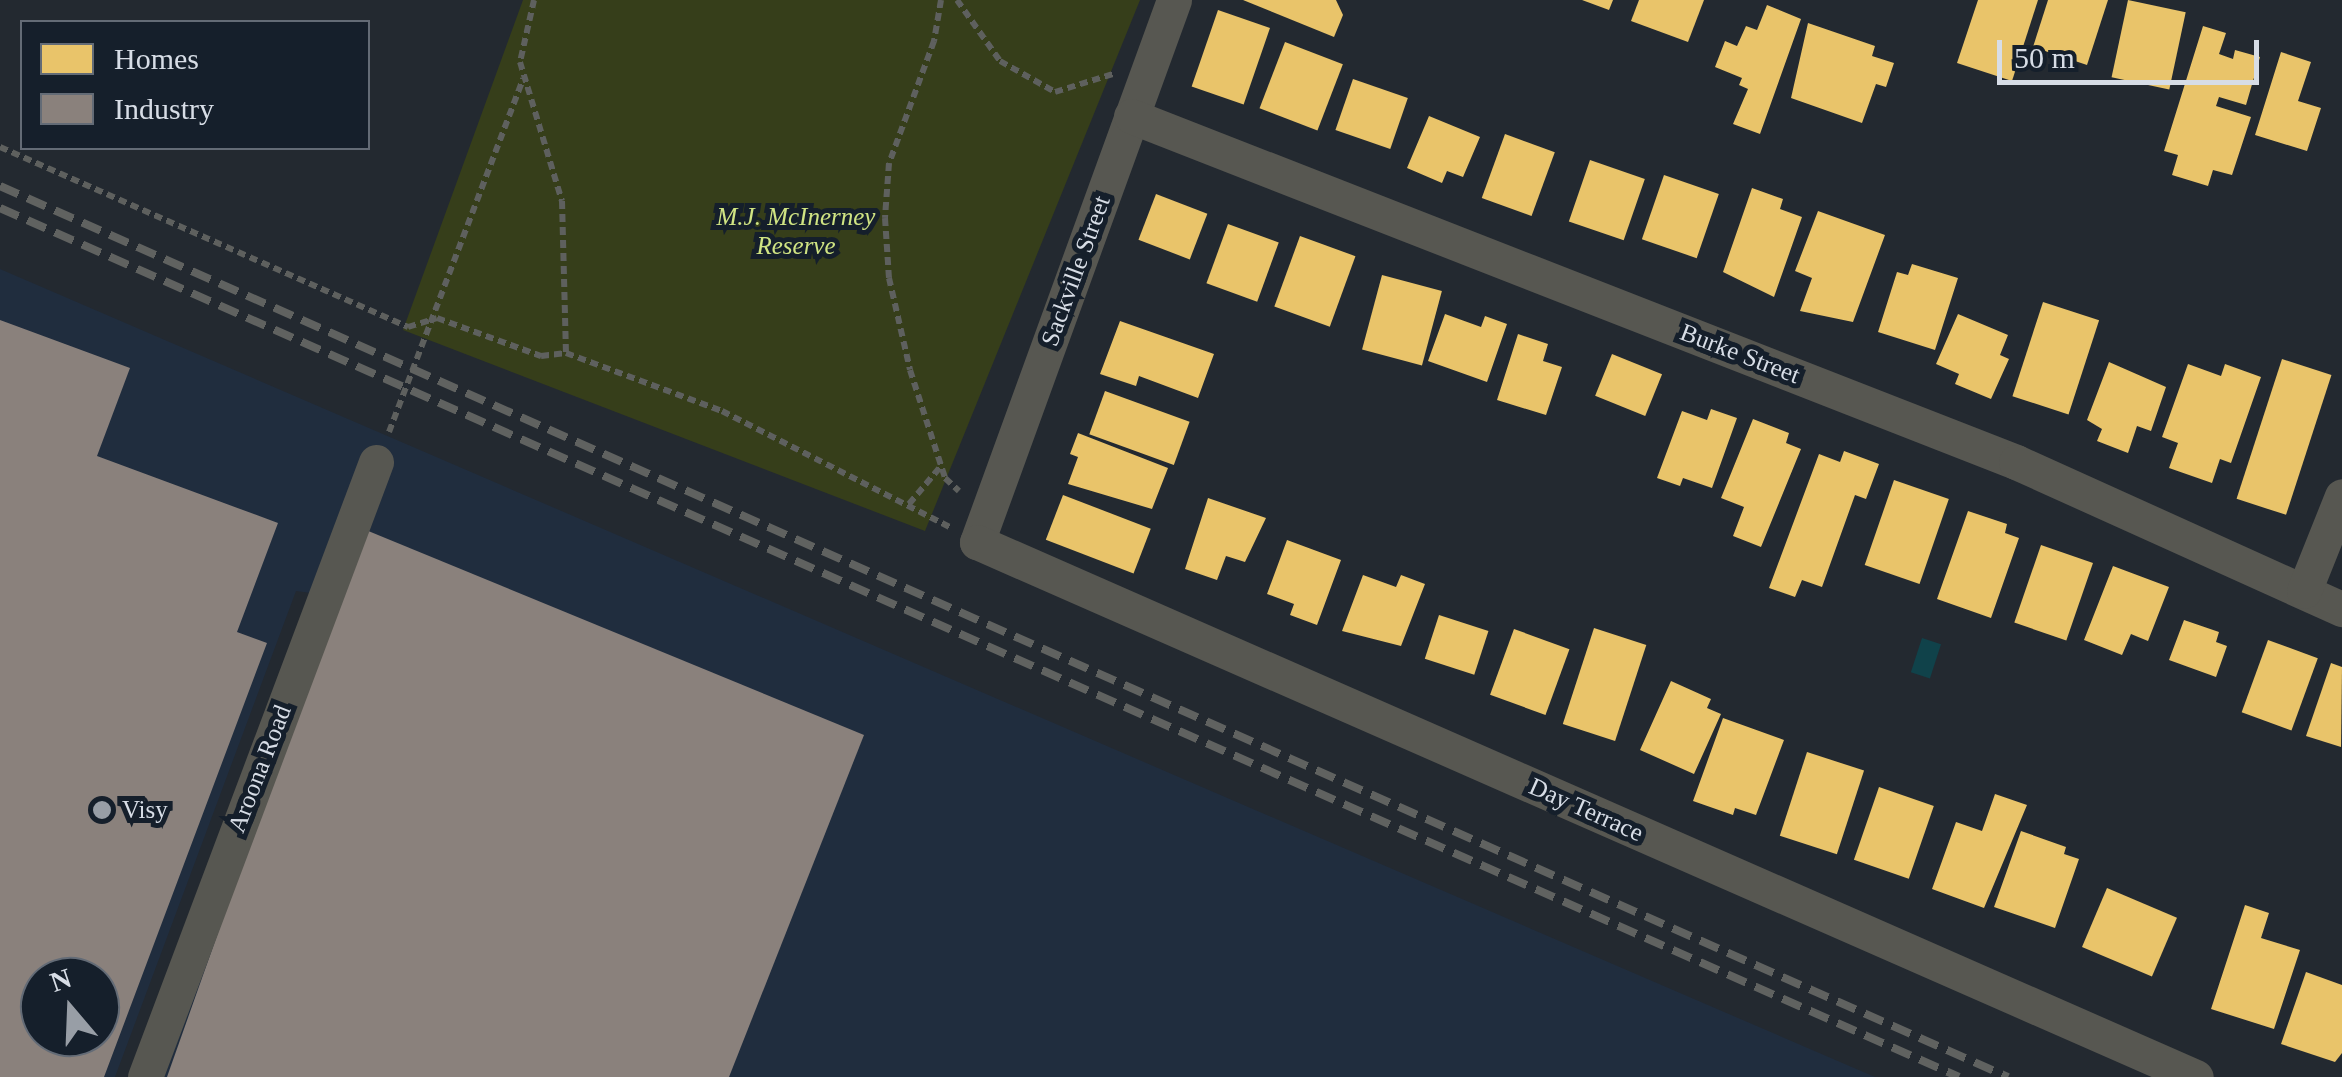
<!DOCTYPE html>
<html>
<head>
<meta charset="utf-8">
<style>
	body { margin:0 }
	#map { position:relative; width:2342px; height:1077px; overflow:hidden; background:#232930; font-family:Georgia,serif }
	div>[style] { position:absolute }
	.built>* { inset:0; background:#202d3e }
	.green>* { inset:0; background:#363e1a }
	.water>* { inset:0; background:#10424a; transform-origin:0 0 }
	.homes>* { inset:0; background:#e9c46a; transform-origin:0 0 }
	.industry>* { inset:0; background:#8a817c }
	.path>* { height:6px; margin-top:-3px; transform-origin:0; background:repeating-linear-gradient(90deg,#5e605e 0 8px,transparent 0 13px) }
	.minor>* { height:35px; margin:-17.5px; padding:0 17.5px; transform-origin:17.5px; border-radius:17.5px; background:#575751 }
	.rail>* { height:8px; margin-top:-4px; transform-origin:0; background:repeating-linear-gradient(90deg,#606260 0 20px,transparent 0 30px) }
	.dots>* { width:28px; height:28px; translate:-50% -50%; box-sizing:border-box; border:5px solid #151f2b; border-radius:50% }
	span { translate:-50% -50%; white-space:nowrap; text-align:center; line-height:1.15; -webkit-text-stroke:10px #151f2b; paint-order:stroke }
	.park-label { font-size:25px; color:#d0e483; font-style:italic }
	.street-label { font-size:25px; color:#d7dde6 }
	.poi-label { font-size:25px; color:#d7dde6 }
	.left { translate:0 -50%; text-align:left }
	.legend { position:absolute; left:20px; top:20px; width:350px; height:130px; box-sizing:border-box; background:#151f2b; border:2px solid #636b76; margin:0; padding:12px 18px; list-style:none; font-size:30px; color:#d7dde6 }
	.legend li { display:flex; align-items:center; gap:20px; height:50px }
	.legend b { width:50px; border:2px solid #636b76 }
	.north { position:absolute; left:20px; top:957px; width:100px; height:100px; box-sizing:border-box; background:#151f2b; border:2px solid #636b76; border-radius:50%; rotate:341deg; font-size:28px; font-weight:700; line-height:40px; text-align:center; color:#d7dde6 }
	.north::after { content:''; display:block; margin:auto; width:35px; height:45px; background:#989ea6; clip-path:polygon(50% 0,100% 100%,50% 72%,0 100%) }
	.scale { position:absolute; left:1997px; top:40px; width:262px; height:45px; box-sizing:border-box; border:5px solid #d7dde6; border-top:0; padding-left:12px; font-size:30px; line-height:35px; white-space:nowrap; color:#d7dde6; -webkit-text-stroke:8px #151f2b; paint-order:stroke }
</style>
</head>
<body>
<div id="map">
	<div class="built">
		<i style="clip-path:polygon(evenodd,0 269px,1875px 1077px,164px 1077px,342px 597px,296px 591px,115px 1077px,0 1077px,0 269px,40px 977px,100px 977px,100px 1037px,40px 1037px,40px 977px)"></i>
	</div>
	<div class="green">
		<i style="clip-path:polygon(523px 0,1140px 0,925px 531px,403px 330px)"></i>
	</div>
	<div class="water">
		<i style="left:1922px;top:638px;width:20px;height:36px;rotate:18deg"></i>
	</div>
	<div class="homes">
		<i style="clip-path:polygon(1243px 0,1336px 0,1343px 15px,1334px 37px)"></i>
		<i style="clip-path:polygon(1582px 0,1613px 0,1609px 10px)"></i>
		<i style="clip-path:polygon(1639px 0,1704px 0,1688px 42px,1631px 21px)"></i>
		<i style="clip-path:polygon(1978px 0,2038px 0,2012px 81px,1957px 63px)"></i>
		<i style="clip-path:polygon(2048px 0,2108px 0,2087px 65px,2033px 47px)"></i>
		<i style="left:2128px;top:0;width:59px;height:79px;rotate:12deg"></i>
		<i style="clip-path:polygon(1767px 5px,1801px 19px,1760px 134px,1733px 124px,1748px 89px,1739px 85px,1742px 78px,1715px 67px,1725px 41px,1737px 46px,1746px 26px,1757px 30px)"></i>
		<i style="left:1218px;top:10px;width:55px;height:81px;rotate:19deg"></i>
		<i style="clip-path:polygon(1808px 23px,1875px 46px,1872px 56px,1894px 63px,1886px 87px,1876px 84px,1862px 123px,1791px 98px)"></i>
		<i style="clip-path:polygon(2203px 26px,2226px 33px,2219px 54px,2233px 59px,2235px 50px,2260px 57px,2246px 105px,2219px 97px,2216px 106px,2251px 117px,2232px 175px,2213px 170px,2208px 186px,2172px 175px,2178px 155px,2164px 151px)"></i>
		<i style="left:1285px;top:42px;width:62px;height:71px;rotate:21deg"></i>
		<i style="clip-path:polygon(2281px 52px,2311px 62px,2298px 101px,2321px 108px,2307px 151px,2255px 135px)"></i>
		<i style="left:1353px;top:79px;width:58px;height:54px;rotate:19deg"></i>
		<i style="clip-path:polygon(1429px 116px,1480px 137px,1463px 177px,1447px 171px,1442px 183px,1407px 168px)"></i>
		<i style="left:1505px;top:134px;width:53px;height:68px;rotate:20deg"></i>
		<i style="left:1590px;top:160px;width:58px;height:65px;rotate:19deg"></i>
		<i style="left:1664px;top:175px;width:58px;height:68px;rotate:19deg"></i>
		<i style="clip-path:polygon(1752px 188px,1783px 199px,1780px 209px,1802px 217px,1774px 297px,1723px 272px)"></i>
		<i style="left:1156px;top:194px;width:55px;height:49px;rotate:21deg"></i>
		<i style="clip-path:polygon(1818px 211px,1885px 235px,1853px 322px,1800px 311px,1812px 278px,1795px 271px)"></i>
		<i style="left:1228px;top:224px;width:54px;height:63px;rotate:20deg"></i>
		<i style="left:1300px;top:236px;width:59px;height:75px;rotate:20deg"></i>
		<i style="clip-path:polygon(1912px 264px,1958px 278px,1935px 350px,1878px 332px,1897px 272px,1908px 275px)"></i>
		<i style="left:1382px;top:275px;width:62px;height:77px;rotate:15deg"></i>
		<i style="left:2043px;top:302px;width:59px;height:99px;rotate:18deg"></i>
		<i style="clip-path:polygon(1445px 314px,1481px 327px,1485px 316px,1507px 324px,1487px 382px,1428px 361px)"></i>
		<i style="clip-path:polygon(1958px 314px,2008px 335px,2000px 355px,2009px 359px,1991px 399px,1955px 384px,1959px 374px,1936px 364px)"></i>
		<i style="clip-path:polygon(1120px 321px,1214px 354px,1198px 398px,1139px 376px,1136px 386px,1100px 374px)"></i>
		<i style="clip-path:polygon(1518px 334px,1548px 344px,1543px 361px,1562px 367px,1546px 415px,1497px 400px)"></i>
		<i style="left:1612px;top:354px;width:54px;height:45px;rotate:22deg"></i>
		<i style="left:2282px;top:359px;width:52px;height:147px;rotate:18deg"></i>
		<i style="clip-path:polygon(2109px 362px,2166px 387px,2151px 431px,2137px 426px,2128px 453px,2097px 441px,2102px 429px,2087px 420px)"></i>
		<i style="clip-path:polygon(2188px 364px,2221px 376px,2225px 364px,2261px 377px,2231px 463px,2220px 459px,2212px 483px,2169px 468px,2178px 443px,2162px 437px)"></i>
		<i style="left:1105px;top:391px;width:90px;height:46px;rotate:20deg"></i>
		<i style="clip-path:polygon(1711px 409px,1737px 418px,1712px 488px,1683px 478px,1680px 486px,1657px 478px,1682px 411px,1707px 420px)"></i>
		<i style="clip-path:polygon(1753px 419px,1789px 433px,1786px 443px,1801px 449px,1761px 547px,1733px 536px,1744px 507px,1721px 498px)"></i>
		<i style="clip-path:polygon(1078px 433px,1168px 468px,1152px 509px,1068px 484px,1078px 457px,1070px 454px)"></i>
		<i style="clip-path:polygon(1844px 451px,1879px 464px,1866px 499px,1855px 495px,1822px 587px,1802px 580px,1795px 597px,1769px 588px,1819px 454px,1840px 462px)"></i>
		<i style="left:1894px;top:480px;width:58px;height:90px;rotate:19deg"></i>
		<i style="left:1063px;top:495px;width:94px;height:48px;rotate:21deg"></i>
		<i style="clip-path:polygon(1208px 498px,1266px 518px,1245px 562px,1226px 556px,1217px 580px,1185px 569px)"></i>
		<i style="clip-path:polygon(1968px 511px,2007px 524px,2005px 533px,2019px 538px,1991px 618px,1937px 599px)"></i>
		<i style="clip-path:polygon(1287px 540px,1341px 560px,1317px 625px,1290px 615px,1294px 604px,1267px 594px)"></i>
		<i style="left:2041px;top:545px;width:55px;height:82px;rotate:19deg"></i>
		<i style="clip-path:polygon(2113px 566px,2169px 587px,2148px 641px,2131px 634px,2122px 655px,2084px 640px)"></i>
		<i style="clip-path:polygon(1363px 575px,1396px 587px,1401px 575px,1425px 584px,1401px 646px,1342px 631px)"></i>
		<i style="left:1439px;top:615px;width:52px;height:46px;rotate:18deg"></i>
		<i style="clip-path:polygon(2184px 620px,2219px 632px,2216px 642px,2227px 646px,2216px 677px,2169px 660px)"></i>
		<i style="left:1594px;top:628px;width:55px;height:101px;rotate:18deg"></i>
		<i style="left:1514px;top:629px;width:59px;height:70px;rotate:20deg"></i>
		<i style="left:2268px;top:640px;width:53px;height:77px;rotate:20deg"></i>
		<i style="clip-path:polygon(2331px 663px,2342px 667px,2341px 747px,2306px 736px)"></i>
		<i style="clip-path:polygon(1671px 681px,1711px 699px,1707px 708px,1721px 714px,1694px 774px,1640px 750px)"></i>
		<i style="clip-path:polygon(1723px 718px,1784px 740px,1756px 815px,1735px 808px,1733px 815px,1693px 801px)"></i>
		<i style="left:1807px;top:752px;width:60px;height:88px;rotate:18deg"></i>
		<i style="left:1879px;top:787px;width:58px;height:77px;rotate:19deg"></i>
		<i style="clip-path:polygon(1995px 794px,2027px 805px,1984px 908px,1932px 889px,1956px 822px,1982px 831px)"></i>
		<i style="clip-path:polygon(2021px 831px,2066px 847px,2064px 854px,2079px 859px,2055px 928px,1994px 907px)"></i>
		<i style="left:2107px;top:888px;width:76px;height:64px;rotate:23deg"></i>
		<i style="clip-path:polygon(2245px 905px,2269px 913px,2261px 938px,2300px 950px,2274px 1029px,2211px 1009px)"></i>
		<i style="clip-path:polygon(2306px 972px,2342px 985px,2342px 1053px,2335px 1062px,2281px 1044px)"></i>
	</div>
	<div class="industry">
		<i style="clip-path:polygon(evenodd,0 320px,130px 368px,97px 456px,278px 523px,237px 632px,267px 643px,104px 1077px,0 1077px,0 320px,40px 977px,100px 977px,100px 1037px,40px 1037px,40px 977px)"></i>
		<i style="clip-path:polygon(361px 528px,864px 735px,729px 1077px,167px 1077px)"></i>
	</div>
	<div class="path">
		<i style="left:534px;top:0;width:64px;rotate:102.7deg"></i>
		<i style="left:520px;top:62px;width:145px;rotate:73.2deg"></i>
		<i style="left:562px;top:201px;width:152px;rotate:88.5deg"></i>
		<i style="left:566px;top:353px;width:166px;rotate:20.4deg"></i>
		<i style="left:722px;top:411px;width:256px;rotate:27deg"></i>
		<i style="left:941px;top:0;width:42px;rotate:99.7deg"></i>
		<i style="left:934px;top:41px;width:130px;rotate:110.2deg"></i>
		<i style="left:889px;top:163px;width:55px;rotate:94.2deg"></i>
		<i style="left:885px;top:218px;width:60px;rotate:86.2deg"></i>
		<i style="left:889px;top:278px;width:94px;rotate:77.1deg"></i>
		<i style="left:910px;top:370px;width:114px;rotate:72deg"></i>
		<i style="left:945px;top:478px;width:19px;rotate:43deg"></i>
		<i style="left:957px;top:0;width:75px;rotate:54.8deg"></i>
		<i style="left:1000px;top:61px;width:63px;rotate:29.4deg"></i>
		<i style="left:1055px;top:92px;width:61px;rotate:-17.2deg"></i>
		<i style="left:0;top:147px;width:446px;rotate:23.8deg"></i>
		<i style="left:408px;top:327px;width:30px;rotate:-17deg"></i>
		<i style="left:437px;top:318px;width:111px;rotate:20.1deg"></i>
		<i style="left:541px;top:356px;width:25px;rotate:-7deg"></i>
		<i style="left:389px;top:432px;width:378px;rotate:-69.2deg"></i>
		<i style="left:909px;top:504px;width:51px;rotate:-49.8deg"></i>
	</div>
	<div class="minor">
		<i style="left:1174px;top:0;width:577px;rotate:109.97deg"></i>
		<i style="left:977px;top:542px;width:1331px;rotate:23.7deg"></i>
		<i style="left:1131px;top:116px;width:950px;rotate:21.35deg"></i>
		<i style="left:2016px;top:462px;width:358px;rotate:24.3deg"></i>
		<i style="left:2304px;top:591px;width:102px;rotate:-68.2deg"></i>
		<i style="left:145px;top:1077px;width:657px;rotate:-69.41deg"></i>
	</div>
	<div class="rail">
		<i style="left:0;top:186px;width:2197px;rotate:23.93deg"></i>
		<i style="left:0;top:208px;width:2143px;rotate:23.92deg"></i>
	</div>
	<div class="dots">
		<i style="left:102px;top:810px;background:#989ea6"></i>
	</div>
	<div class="park-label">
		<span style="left:796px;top:232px">M.J. McInerney<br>Reserve</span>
	</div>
	<div class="street-label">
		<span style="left:1076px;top:271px;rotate:-70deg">Sackville Street</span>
		<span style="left:1740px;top:354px;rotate:21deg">Burke Street</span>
		<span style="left:260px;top:769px;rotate:-69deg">Aroona Road</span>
		<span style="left:1586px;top:810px;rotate:24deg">Day Terrace</span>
	</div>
	<div class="poi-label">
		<span class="left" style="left:122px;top:810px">Visy</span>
	</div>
	<ul class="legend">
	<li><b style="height:28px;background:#e9c46a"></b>Homes</li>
	<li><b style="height:28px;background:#8a817c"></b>Industry</li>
	</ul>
	<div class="north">N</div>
	<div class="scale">50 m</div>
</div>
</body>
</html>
